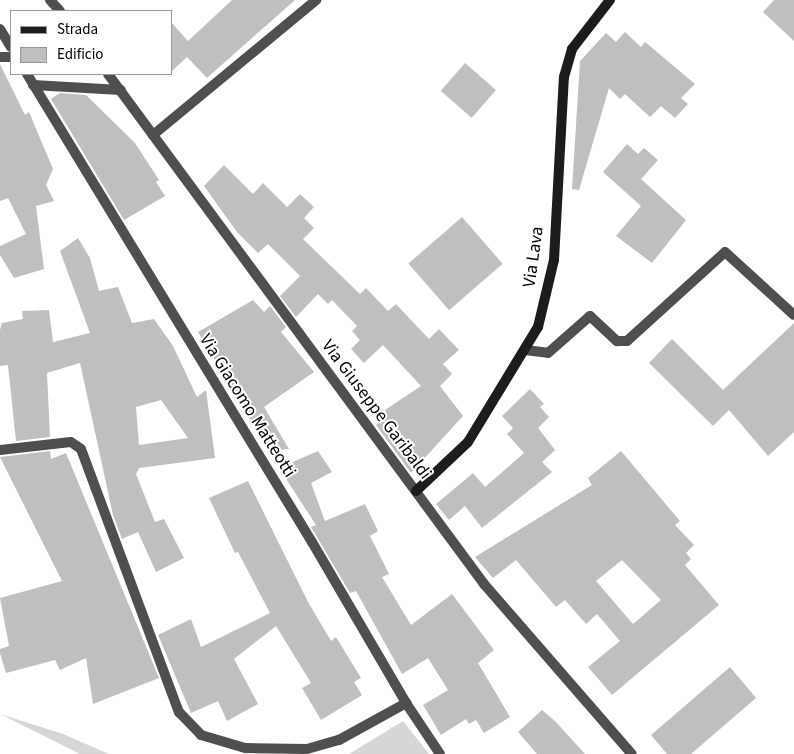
<!DOCTYPE html>
<html>
<head>
<meta charset="utf-8">
<style>
	body { margin:0 }
	#map { position:relative; width:794px; height:754px; overflow:hidden; background:#fff; font-family:"Source Sans 3",sans-serif }
	div>[style] { position:absolute }
	.green>* { inset:0; background:#d6d6d6 }
	.building>* { inset:0; background:#bfbfbf; transform-origin:0 0 }
	.street>* { height:10px; margin:-5px; padding:0 5px; transform-origin:5px; border-radius:5px; background:#4f4f4f }
	.secondary>* { height:10px; margin:-5px; padding:0 5px; transform-origin:5px; border-radius:5px; background:#1c1c1c }
	span { translate:-50% -50%; white-space:nowrap; text-align:center; line-height:1.15; -webkit-text-stroke:4px #fff; paint-order:stroke }
	.street-label { font-size:18px; color:#000 }
	.legend { position:absolute; left:10px; top:10px; width:162px; height:65px; box-sizing:border-box; background:#fff; border:1px solid #999; margin:0; padding:6px 9px; list-style:none; font-size:15px; color:#000 }
	.legend li { display:flex; align-items:center; gap:10px; height:25px }
	.legend b { width:25px; border:1px solid #999 }
</style>
</head>
<body>
<div id="map">
	<div class="green">
		<i style="clip-path:polygon(0 714px,63px 734px,109px 754px,80px 754px)"></i>
		<i style="clip-path:polygon(403px 721px,429px 754px,349px 754px)"></i>
	</div>
	<div class="building">
		<i style="clip-path:polygon(232px 0,295px 0,207px 78px,187px 57px,171px 72px,171px 22px,188px 41px)"></i>
		<i style="clip-path:polygon(774px 0,794px 0,794px 41px,763px 12px)"></i>
		<i style="clip-path:polygon(625px 32px,641px 47px,645px 42px,695px 84px,681px 98px,688px 104px,675px 118px,661px 106px,650px 117px,625px 94px,620px 99px,609px 88px,579px 190px,572px 189px,580px 61px,606px 33px,616px 42px)"></i>
		<i style="left:465px;top:63px;width:41px;height:37px;rotate:41deg"></i>
		<i style="clip-path:polygon(0 64px,25px 115px,29px 112px,53px 169px,46px 185px,54px 201px,36px 206px,44px 269px,14px 278px,0 255px,0 246px,26px 234px,8px 198px,0 201px)"></i>
		<i style="clip-path:polygon(60px 93px,86px 95px,135px 143px,159px 180px,156px 182px,165px 196px,124px 220px,51px 99px)"></i>
		<i style="clip-path:polygon(627px 144px,638px 154px,644px 148px,658px 160px,641px 179px,686px 220px,652px 263px,616px 236px,641px 206px,603px 172px)"></i>
		<i style="clip-path:polygon(224px 165px,253px 194px,263px 183px,287px 207px,300px 194px,314px 207px,304px 218px,314px 228px,303px 239px,360px 294px,366px 288px,388px 311px,396px 304px,429px 339px,439px 329px,459px 350px,443px 364px,452px 374px,440px 386px,463px 416px,411px 473px,376px 425px,387px 416px,385px 410px,421px 386px,383px 345px,364px 363px,351px 349px,360px 340px,352px 331px,357px 326px,332px 300px,328px 304px,318px 294px,296px 317px,280px 296px,300px 276px,268px 244px,258px 253px,237px 232px,204px 186px)"></i>
		<i style="left:462px;top:217px;width:62px;height:71px;rotate:49deg"></i>
		<i style="clip-path:polygon(evenodd,78px 238px,90px 258px,99px 291px,118px 287px,132px 323px,154px 319px,173px 346px,197px 397px,206px 390px,215px 458px,139px 468px,136px 474px,155px 522px,164px 519px,184px 558px,156px 572px,138px 532px,122px 539px,113px 515px,80px 363px,47px 373px,50px 437px,16px 441px,8px 365px,0 366px,0 330px,2px 323px,23px 319px,22px 311px,49px 310px,53px 342px,90px 333px,60px 251px,78px 238px,161px 400px,188px 438px,139px 445px,136px 407px,161px 400px)"></i>
		<i style="clip-path:polygon(253px 300px,264px 312px,270px 306px,286px 327px,281px 332px,314px 372px,264px 407px,289px 449px,269px 451px,198px 332px)"></i>
		<i style="clip-path:polygon(794px 323px,794px 432px,768px 456px,729px 410px,713px 426px,649px 363px,672px 339px,723px 390px)"></i>
		<i style="clip-path:polygon(530px 389px,544px 404px,540px 407px,549px 417px,538px 428px,555px 450px,542px 462px,552px 472px,482px 528px,465px 506px,449px 520px,436px 504px,473px 473px,485px 487px,524px 453px,507px 434px,513px 428px,502px 416px)"></i>
		<i style="clip-path:polygon(50px 451px,51px 459px,66px 453px,159px 678px,93px 704px,86px 658px,60px 670px,55px 660px,6px 673px,0 653px,0 649px,9px 646px,0 598px,62px 581px,0 457px)"></i>
		<i style="clip-path:polygon(318px 451px,332px 472px,311px 483px,325px 521px,365px 504px,378px 531px,370px 536px,389px 574px,382px 577px,411px 625px,452px 594px,494px 650px,478px 663px,510px 717px,484px 733px,476px 720px,469px 724px,466px 719px,441px 735px,423px 705px,448px 690px,428px 658px,402px 674px,356px 591px,350px 593px,311px 527px,316px 525px,279px 468px)"></i>
		<i style="clip-path:polygon(evenodd,621px 451px,680px 521px,675px 525px,694px 545px,686px 553px,691px 559px,685px 565px,719px 605px,612px 695px,588px 667px,620px 641px,597px 614px,586px 624px,565px 600px,556px 607px,516px 560px,493px 578px,475px 557px,592px 485px,588px 478px,621px 451px,622px 560px,661px 600px,633px 624px,596px 581px,622px 560px)"></i>
		<i style="clip-path:polygon(248px 481px,308px 602px,331px 641px,336px 637px,361px 678px,354px 682px,362px 695px,321px 720px,302px 688px,311px 683px,276px 626px,234px 659px,258px 704px,227px 721px,218px 701px,191px 713px,158px 635px,191px 619px,201px 647px,270px 613px,238px 552px,235px 553px,209px 498px)"></i>
		<i style="clip-path:polygon(730px 667px,756px 698px,691px 754px,667px 754px,651px 735px)"></i>
		<i style="clip-path:polygon(542px 710px,556px 722px,585px 754px,537px 754px,518px 732px)"></i>
	</div>
	<div class="street">
		<i style="left:50px;top:0;width:15px;rotate:48deg"></i>
		<i style="left:0;top:29px;width:21px;rotate:59deg"></i>
		<i style="left:0;top:57px;width:11px"></i>
		<i style="left:27px;top:74px;width:548px;rotate:58.66deg"></i>
		<i style="left:312px;top:542px;width:186px;rotate:59.7deg"></i>
		<i style="left:406px;top:703px;width:61px;rotate:56.3deg"></i>
		<i style="left:108px;top:74px;width:634px;rotate:53.6deg"></i>
		<i style="left:484px;top:584px;width:225px;rotate:49deg"></i>
		<i style="left:33px;top:85px;width:88px;rotate:3.3deg"></i>
		<i style="left:153px;top:135px;width:212px;rotate:-39.6deg"></i>
		<i style="left:525px;top:350px;width:23px;rotate:7deg"></i>
		<i style="left:548px;top:353px;width:56px;rotate:-41.4deg"></i>
		<i style="left:590px;top:316px;width:37px;rotate:43deg"></i>
		<i style="left:617px;top:341px;width:10px"></i>
		<i style="left:627px;top:341px;width:132px;rotate:-42.2deg"></i>
		<i style="left:725px;top:252px;width:93px;rotate:42.4deg"></i>
		<i style="left:0;top:450px;width:71px;rotate:-6.4deg"></i>
		<i style="left:71px;top:442px;width:12px;rotate:35deg"></i>
		<i style="left:81px;top:449px;width:281px;rotate:69.6deg"></i>
		<i style="left:179px;top:712px;width:32px;rotate:46deg"></i>
		<i style="left:201px;top:735px;width:46px;rotate:16.5deg"></i>
		<i style="left:245px;top:748px;width:62px;rotate:0.9deg"></i>
		<i style="left:307px;top:749px;width:33px;rotate:-16deg"></i>
		<i style="left:339px;top:740px;width:77px;rotate:-28.9deg"></i>
	</div>
	<div class="secondary">
		<i style="left:416px;top:491px;width:71px;rotate:-43.3deg"></i>
		<i style="left:468px;top:442px;width:135px;rotate:-58.7deg"></i>
		<i style="left:538px;top:327px;width:69px;rotate:-76.6deg"></i>
		<i style="left:554px;top:260px;width:183px;rotate:-86.9deg"></i>
		<i style="left:564px;top:77px;width:29px;rotate:-74deg"></i>
		<i style="left:572px;top:49px;width:62px;rotate:-52.2deg"></i>
	</div>
	<div class="street-label">
		<span style="left:534px;top:257px;rotate:-82deg">Via Lava</span>
		<span style="left:247px;top:406px;rotate:58deg">Via Giacomo Matteotti</span>
		<span style="left:376px;top:410px;rotate:53deg">Via Giuseppe Garibaldi</span>
	</div>
	<ul class="legend">
	<li><b style="height:6px;background:#1c1c1c"></b>Strada</li>
	<li><b style="height:14px;background:#bfbfbf"></b>Edificio</li>
	</ul>
</div>
</body>
</html>
